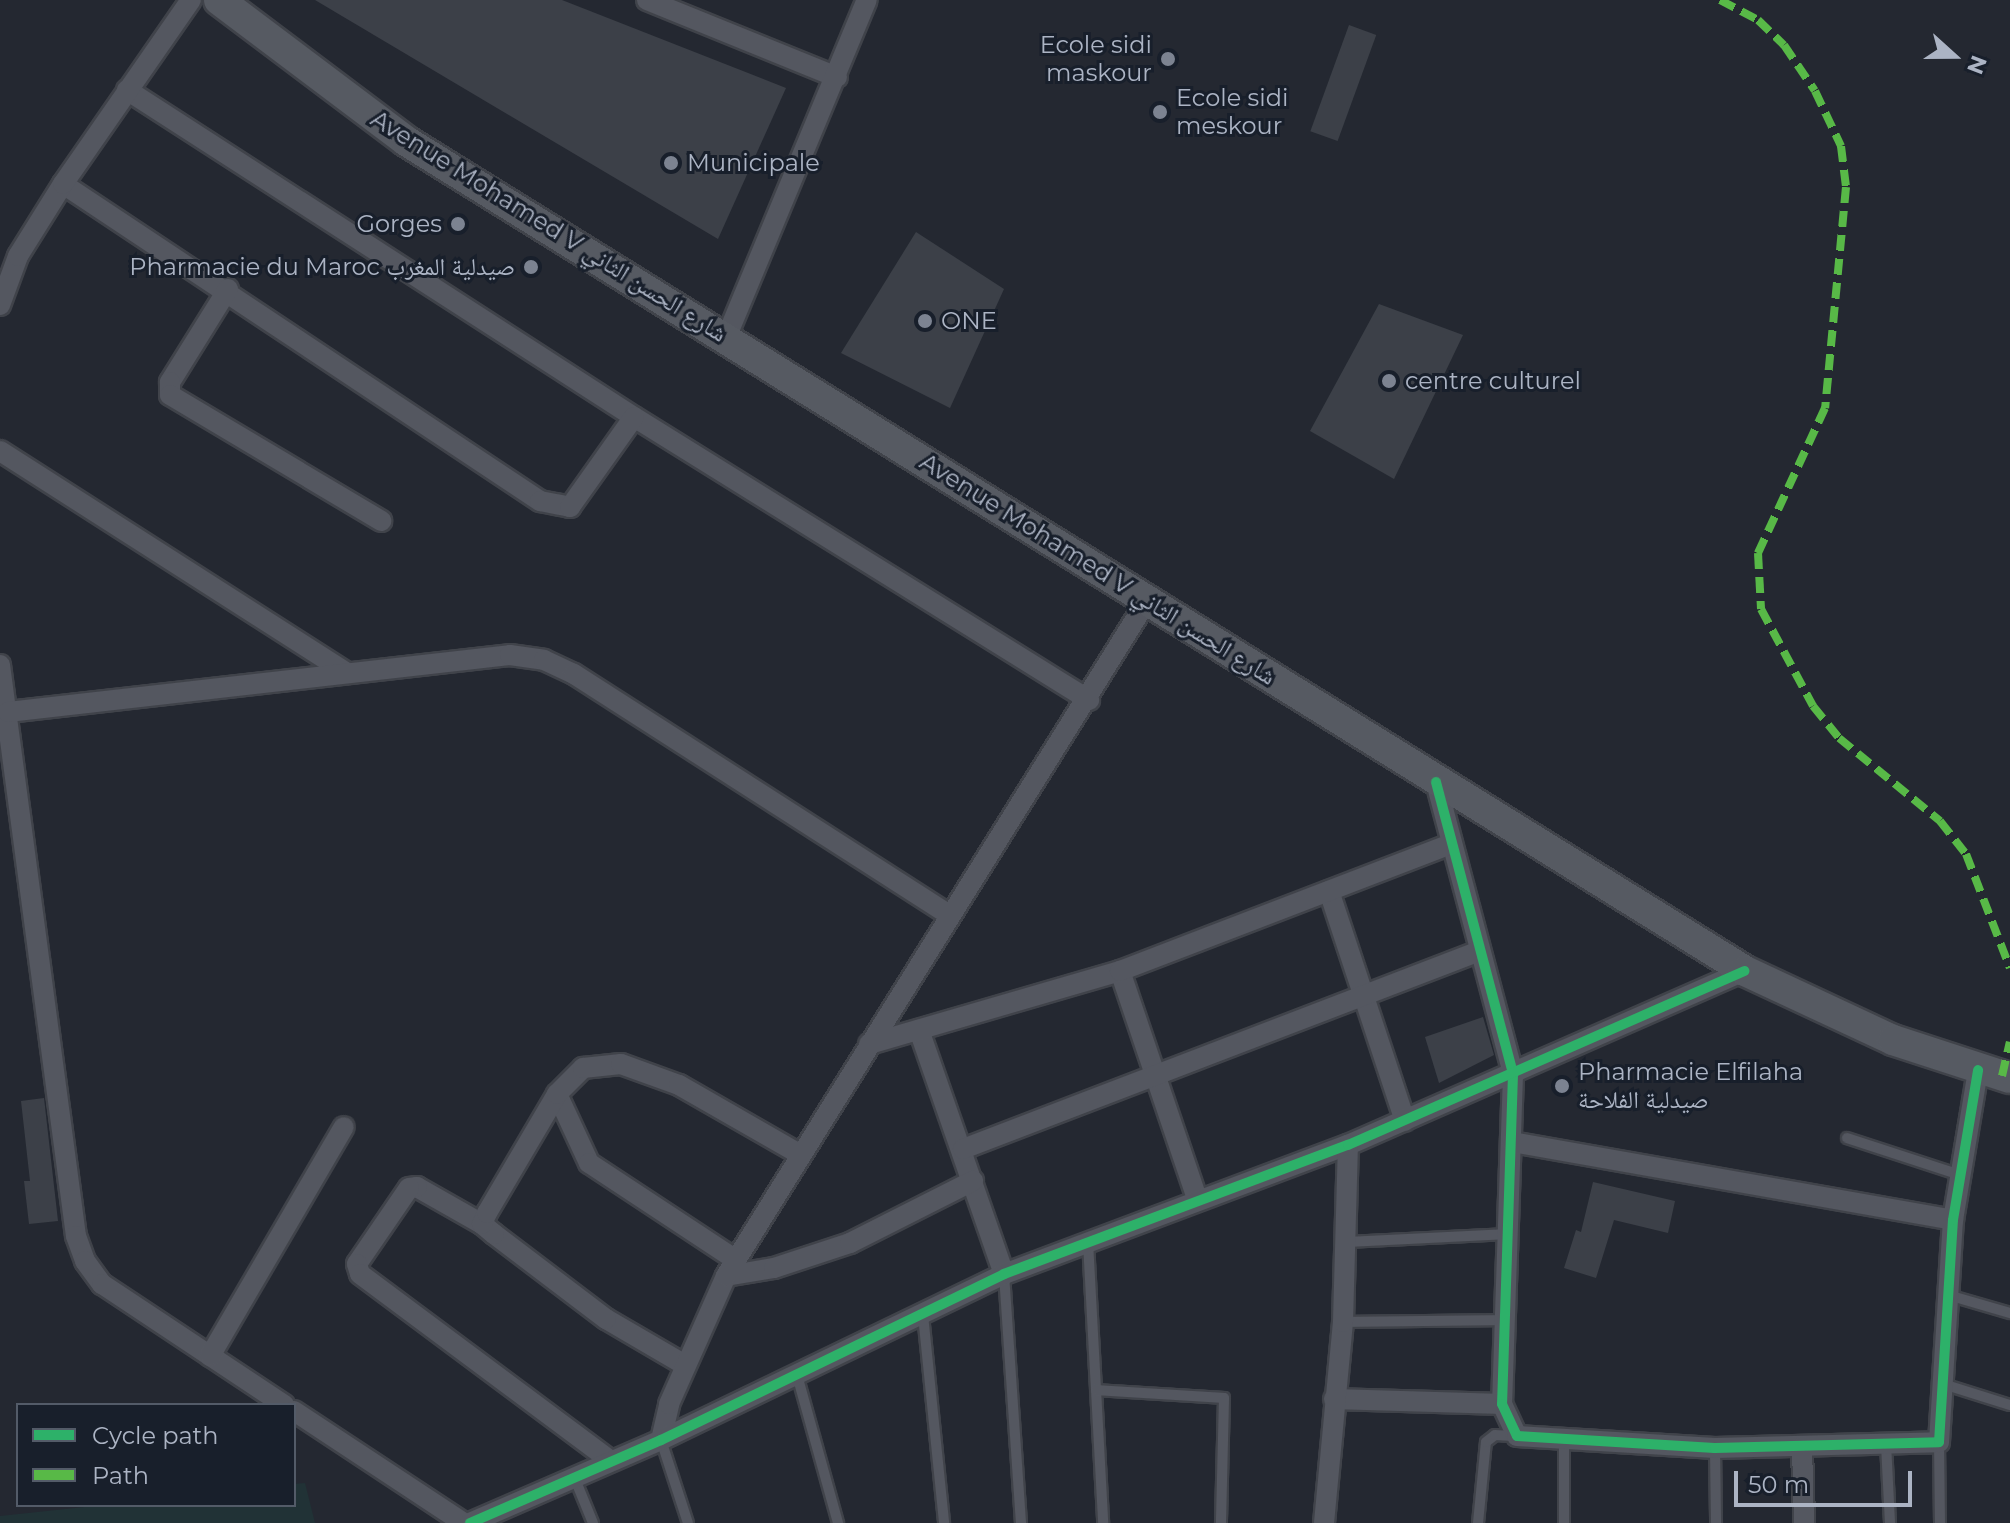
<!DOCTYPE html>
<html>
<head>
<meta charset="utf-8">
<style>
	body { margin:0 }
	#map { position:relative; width:2010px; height:1523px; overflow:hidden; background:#242831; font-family:Montserrat,"Noto Naskh Arabic",sans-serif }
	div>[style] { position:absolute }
	.green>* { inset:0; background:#213236 }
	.building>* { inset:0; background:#3c4048; transform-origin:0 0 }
	.roads { filter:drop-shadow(2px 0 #40434a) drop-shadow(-2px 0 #40434a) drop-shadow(0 2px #40434a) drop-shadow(0 -2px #40434a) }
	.service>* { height:10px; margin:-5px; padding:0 5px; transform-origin:5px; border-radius:5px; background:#545760 }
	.minor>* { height:20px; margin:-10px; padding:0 10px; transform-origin:10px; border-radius:10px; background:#545760 }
	.primary>* { height:30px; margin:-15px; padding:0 15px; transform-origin:15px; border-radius:15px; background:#565a62 }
	.quiet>* { height:8px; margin-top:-4px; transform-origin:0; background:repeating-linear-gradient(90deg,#58b947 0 16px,transparent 0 24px) }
	.cycleway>* { height:10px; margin:-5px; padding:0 5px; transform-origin:5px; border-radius:5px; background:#2db169 }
	.dots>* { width:22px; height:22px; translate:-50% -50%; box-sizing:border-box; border:4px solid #181f2b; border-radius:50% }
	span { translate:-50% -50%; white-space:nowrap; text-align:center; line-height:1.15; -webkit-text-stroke:6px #181f2b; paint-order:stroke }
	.poi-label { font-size:24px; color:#acb4c4 }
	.right { translate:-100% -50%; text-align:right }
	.left { translate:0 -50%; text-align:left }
	.street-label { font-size:24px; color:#acb4c4 }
	.legend { position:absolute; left:16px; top:1403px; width:280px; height:104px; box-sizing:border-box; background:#181f2b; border:2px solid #535b68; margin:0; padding:10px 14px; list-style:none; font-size:24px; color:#acb4c4 }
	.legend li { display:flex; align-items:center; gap:16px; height:40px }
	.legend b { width:40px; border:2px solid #535b68 }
	.north { position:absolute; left:1914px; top:16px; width:80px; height:80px; -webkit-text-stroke:6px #181f2b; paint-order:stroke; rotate:111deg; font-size:22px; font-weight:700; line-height:32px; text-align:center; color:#acb4c4 }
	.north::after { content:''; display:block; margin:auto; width:28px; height:36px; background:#acb4c4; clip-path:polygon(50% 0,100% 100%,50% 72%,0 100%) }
	.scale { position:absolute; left:1734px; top:1471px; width:178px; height:36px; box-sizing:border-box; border:4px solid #acb4c4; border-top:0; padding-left:10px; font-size:24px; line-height:28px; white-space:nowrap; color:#acb4c4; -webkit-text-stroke:6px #181f2b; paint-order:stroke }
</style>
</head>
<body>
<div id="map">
	<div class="green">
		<i style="clip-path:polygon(305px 1483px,315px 1523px,0 1523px,0 1516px,103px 1505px,294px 1505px,294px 1484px)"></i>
	</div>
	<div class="building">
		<i style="clip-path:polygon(315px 0,562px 0,786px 88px,718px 239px)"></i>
		<i style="left:1349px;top:25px;width:29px;height:113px;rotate:20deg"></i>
		<i style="clip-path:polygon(916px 232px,1004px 289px,950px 408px,841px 353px)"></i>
		<i style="clip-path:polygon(1379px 304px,1463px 335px,1394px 479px,1310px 431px)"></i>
		<i style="clip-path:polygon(1483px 1017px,1494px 1055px,1439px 1083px,1425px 1037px)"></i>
		<i style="clip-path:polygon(44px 1098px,58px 1221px,29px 1224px,24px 1181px,30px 1181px,21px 1101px)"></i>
		<i style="clip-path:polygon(1593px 1182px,1675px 1201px,1668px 1233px,1614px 1220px,1596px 1278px,1564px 1268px,1576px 1230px,1581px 1232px)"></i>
	</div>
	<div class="roads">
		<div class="service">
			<i style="left:1847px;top:1138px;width:119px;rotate:18.1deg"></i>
			<i style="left:1088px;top:1242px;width:281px;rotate:86.9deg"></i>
			<i style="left:1347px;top:1242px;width:162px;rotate:-2.8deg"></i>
			<i style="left:1004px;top:1274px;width:250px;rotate:86.1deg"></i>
			<i style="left:1948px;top:1295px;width:65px;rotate:16.2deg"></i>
			<i style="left:923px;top:1315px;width:209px;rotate:84.2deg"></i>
			<i style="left:1343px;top:1322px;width:163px;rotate:-0.7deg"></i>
			<i style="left:797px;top:1375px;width:154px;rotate:74.5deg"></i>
			<i style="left:1943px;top:1384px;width:70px;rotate:17.4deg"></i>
			<i style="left:1096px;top:1390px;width:128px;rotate:3.6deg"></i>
			<i style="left:1224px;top:1398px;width:125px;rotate:91.4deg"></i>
			<i style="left:661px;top:1440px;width:87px;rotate:72deg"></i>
			<i style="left:1564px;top:1441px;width:82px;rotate:90deg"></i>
			<i style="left:1939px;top:1442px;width:81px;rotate:89.3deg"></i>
			<i style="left:1886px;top:1444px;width:79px;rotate:87.1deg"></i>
			<i style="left:1715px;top:1448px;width:75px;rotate:89.2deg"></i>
			<i style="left:575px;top:1479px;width:48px;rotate:67.8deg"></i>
			<i style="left:1478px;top:1523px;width:81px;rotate:-84.4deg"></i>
			<i style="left:1486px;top:1442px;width:11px;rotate:-38deg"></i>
			<i style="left:1495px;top:1435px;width:22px;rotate:3deg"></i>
		</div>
		<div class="minor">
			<i style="left:647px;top:0;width:205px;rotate:22.1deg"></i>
			<i style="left:127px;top:90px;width:603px;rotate:32.82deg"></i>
			<i style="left:634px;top:417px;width:536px;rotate:31.88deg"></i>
			<i style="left:63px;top:184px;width:573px;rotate:33.61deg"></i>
			<i style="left:540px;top:501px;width:31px;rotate:11deg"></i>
			<i style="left:570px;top:507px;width:110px;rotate:-54.6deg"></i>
			<i style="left:228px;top:289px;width:110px;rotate:121.9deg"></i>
			<i style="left:170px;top:382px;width:13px;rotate:90deg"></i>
			<i style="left:170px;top:395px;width:246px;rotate:30.8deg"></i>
			<i style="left:0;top:305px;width:52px;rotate:-69.8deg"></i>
			<i style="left:18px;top:256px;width:85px;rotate:-58deg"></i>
			<i style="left:63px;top:184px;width:224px;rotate:-55.2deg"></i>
			<i style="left:726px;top:338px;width:366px;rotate:-67.4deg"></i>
			<i style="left:0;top:451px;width:412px;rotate:32.6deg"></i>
			<i style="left:0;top:665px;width:576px;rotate:82.42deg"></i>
			<i style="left:76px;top:1236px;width:27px;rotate:70deg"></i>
			<i style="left:85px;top:1261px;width:29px;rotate:54deg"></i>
			<i style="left:102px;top:1284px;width:219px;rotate:33.6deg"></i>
			<i style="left:8px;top:712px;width:505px;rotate:-6.48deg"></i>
			<i style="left:510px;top:655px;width:34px;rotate:8deg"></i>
			<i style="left:544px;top:660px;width:33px;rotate:25deg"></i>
			<i style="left:574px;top:674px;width:446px;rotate:32.7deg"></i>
			<i style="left:1436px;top:782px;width:302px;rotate:75.2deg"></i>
			<i style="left:1513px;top:1074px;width:330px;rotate:91.9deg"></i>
			<i style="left:1502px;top:1404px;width:35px;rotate:65deg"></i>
			<i style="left:1517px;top:1436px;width:198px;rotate:3.5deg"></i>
			<i style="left:1715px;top:1448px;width:224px;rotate:-1.5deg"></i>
			<i style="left:1939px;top:1442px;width:222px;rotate:-86.4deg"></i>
			<i style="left:1953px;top:1220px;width:152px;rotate:-80.5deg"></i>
			<i style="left:1329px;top:891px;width:242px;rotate:71.7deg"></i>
			<i style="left:1120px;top:971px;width:241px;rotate:71.3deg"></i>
			<i style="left:919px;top:1030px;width:258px;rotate:70.8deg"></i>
			<i style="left:869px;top:1044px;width:261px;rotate:-16.2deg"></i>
			<i style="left:1120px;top:971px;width:354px;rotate:-21deg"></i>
			<i style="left:557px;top:1094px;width:76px;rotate:65.1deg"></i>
			<i style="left:589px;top:1163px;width:176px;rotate:33.4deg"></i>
			<i style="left:1512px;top:1142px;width:448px;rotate:10deg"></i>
			<i style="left:963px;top:1149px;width:550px;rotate:-20.97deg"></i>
			<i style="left:482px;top:1224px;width:75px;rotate:-150.4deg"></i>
			<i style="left:417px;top:1187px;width:8px;rotate:173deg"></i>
			<i style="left:409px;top:1188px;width:92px;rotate:124.4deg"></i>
			<i style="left:357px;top:1264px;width:10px;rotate:73deg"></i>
			<i style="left:360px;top:1274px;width:313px;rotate:36.7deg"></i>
			<i style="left:726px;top:1276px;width:49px;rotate:-9.5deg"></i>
			<i style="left:774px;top:1268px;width:80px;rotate:-18.2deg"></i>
			<i style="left:850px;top:1243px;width:138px;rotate:-26.8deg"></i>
			<i style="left:210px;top:1356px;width:265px;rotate:-59.7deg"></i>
			<i style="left:685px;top:1365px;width:91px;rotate:-149.8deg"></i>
			<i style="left:606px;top:1319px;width:141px;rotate:-142.8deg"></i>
			<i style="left:494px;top:1234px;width:16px;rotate:-140deg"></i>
			<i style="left:482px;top:1224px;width:12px;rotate:-66deg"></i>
			<i style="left:487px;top:1213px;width:138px;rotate:-59.5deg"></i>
			<i style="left:557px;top:1094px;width:37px;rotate:-45deg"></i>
			<i style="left:583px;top:1068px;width:38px;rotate:-6deg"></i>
			<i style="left:621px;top:1064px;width:62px;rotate:19.9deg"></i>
			<i style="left:679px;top:1085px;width:141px;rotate:29.8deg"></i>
			<i style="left:1334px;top:1399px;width:168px;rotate:1.7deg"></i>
			<i style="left:294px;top:1411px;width:204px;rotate:33.4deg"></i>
			<i style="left:661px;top:1440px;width:37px;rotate:-77deg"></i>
			<i style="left:669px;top:1404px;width:140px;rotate:-66deg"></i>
			<i style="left:726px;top:1276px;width:798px;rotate:-58.06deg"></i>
			<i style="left:1802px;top:1446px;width:77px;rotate:88.5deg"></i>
			<i style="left:470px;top:1523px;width:208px;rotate:-23.5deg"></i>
			<i style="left:661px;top:1440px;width:381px;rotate:-25.8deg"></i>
			<i style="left:1004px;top:1274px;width:367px;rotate:-20.6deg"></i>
			<i style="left:1348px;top:1145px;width:433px;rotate:-23.7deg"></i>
			<i style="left:1324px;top:1523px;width:202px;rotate:-84.6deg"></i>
			<i style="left:1343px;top:1322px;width:177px;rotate:-88.4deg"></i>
		</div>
		<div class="primary">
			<i style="left:219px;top:0;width:234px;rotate:37deg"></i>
			<i style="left:406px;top:141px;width:1575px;rotate:31.79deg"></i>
			<i style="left:1745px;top:971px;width:163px;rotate:25deg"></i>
			<i style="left:1893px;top:1040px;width:123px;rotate:18deg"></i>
		</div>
	</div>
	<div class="quiet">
		<i style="left:1720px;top:0;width:43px;rotate:27.8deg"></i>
		<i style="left:1758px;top:20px;width:36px;rotate:44deg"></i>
		<i style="left:1784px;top:45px;width:55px;rotate:56deg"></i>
		<i style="left:1815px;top:91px;width:61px;rotate:64.7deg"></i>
		<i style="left:1841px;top:146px;width:41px;rotate:83deg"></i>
		<i style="left:1846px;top:187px;width:222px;rotate:95.4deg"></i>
		<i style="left:1825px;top:408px;width:160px;rotate:114.8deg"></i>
		<i style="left:1758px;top:553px;width:56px;rotate:86.9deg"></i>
		<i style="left:1761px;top:609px;width:110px;rotate:61.8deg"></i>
		<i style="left:1813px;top:706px;width:41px;rotate:50.9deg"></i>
		<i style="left:1839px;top:738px;width:131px;rotate:39.4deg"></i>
		<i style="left:1940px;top:821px;width:42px;rotate:51.8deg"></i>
		<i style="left:1966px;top:854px;width:122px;rotate:68.9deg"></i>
		<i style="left:2002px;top:1076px;width:35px;rotate:-77deg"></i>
	</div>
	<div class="cycleway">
		<i style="left:1436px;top:782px;width:302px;rotate:75.2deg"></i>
		<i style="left:1513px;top:1074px;width:330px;rotate:91.9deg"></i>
		<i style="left:1502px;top:1404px;width:35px;rotate:65deg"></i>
		<i style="left:1517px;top:1436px;width:198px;rotate:3.5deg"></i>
		<i style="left:1715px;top:1448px;width:224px;rotate:-1.5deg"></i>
		<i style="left:1939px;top:1442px;width:222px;rotate:-86.4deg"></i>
		<i style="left:1953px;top:1220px;width:152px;rotate:-80.5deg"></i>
		<i style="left:470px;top:1523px;width:208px;rotate:-23.5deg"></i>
		<i style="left:661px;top:1440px;width:381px;rotate:-25.8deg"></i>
		<i style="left:1004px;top:1274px;width:367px;rotate:-20.6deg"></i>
		<i style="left:1348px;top:1145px;width:433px;rotate:-23.7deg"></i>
	</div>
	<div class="dots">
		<i style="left:1168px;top:59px;background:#7c8391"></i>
		<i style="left:1160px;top:112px;background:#7c8391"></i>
		<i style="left:671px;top:163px;background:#7c8391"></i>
		<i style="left:458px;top:224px;background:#7c8391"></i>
		<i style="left:531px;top:267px;background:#7c8391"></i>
		<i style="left:925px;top:321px;background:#7c8391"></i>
		<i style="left:1389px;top:381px;background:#7c8391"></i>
		<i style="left:1562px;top:1086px;background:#7c8391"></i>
	</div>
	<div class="poi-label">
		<span class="right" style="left:1152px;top:59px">Ecole sidi<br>maskour</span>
		<span class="left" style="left:1176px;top:112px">Ecole sidi<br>meskour</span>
		<span class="left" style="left:687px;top:163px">Municipale</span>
		<span class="right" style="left:442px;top:224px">Gorges</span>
		<span class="right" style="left:515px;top:267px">Pharmacie du Maroc صيدلية المغرب</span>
		<span class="left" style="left:941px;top:321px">ONE</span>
		<span class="left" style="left:1405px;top:381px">centre culturel</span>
		<span class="left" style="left:1578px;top:1086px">Pharmacie Elfilaha<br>صيدلية الفلاحة</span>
	</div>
	<div class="street-label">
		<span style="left:549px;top:226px;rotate:32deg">Avenue Mohamed V شارع الحسن الثاني</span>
		<span style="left:1098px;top:569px;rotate:32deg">Avenue Mohamed V شارع الحسن الثاني</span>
	</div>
	<ul class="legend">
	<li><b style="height:10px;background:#2db169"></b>Cycle path</li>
	<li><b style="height:10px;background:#58b947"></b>Path</li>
	</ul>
	<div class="north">N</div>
	<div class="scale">50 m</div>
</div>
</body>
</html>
